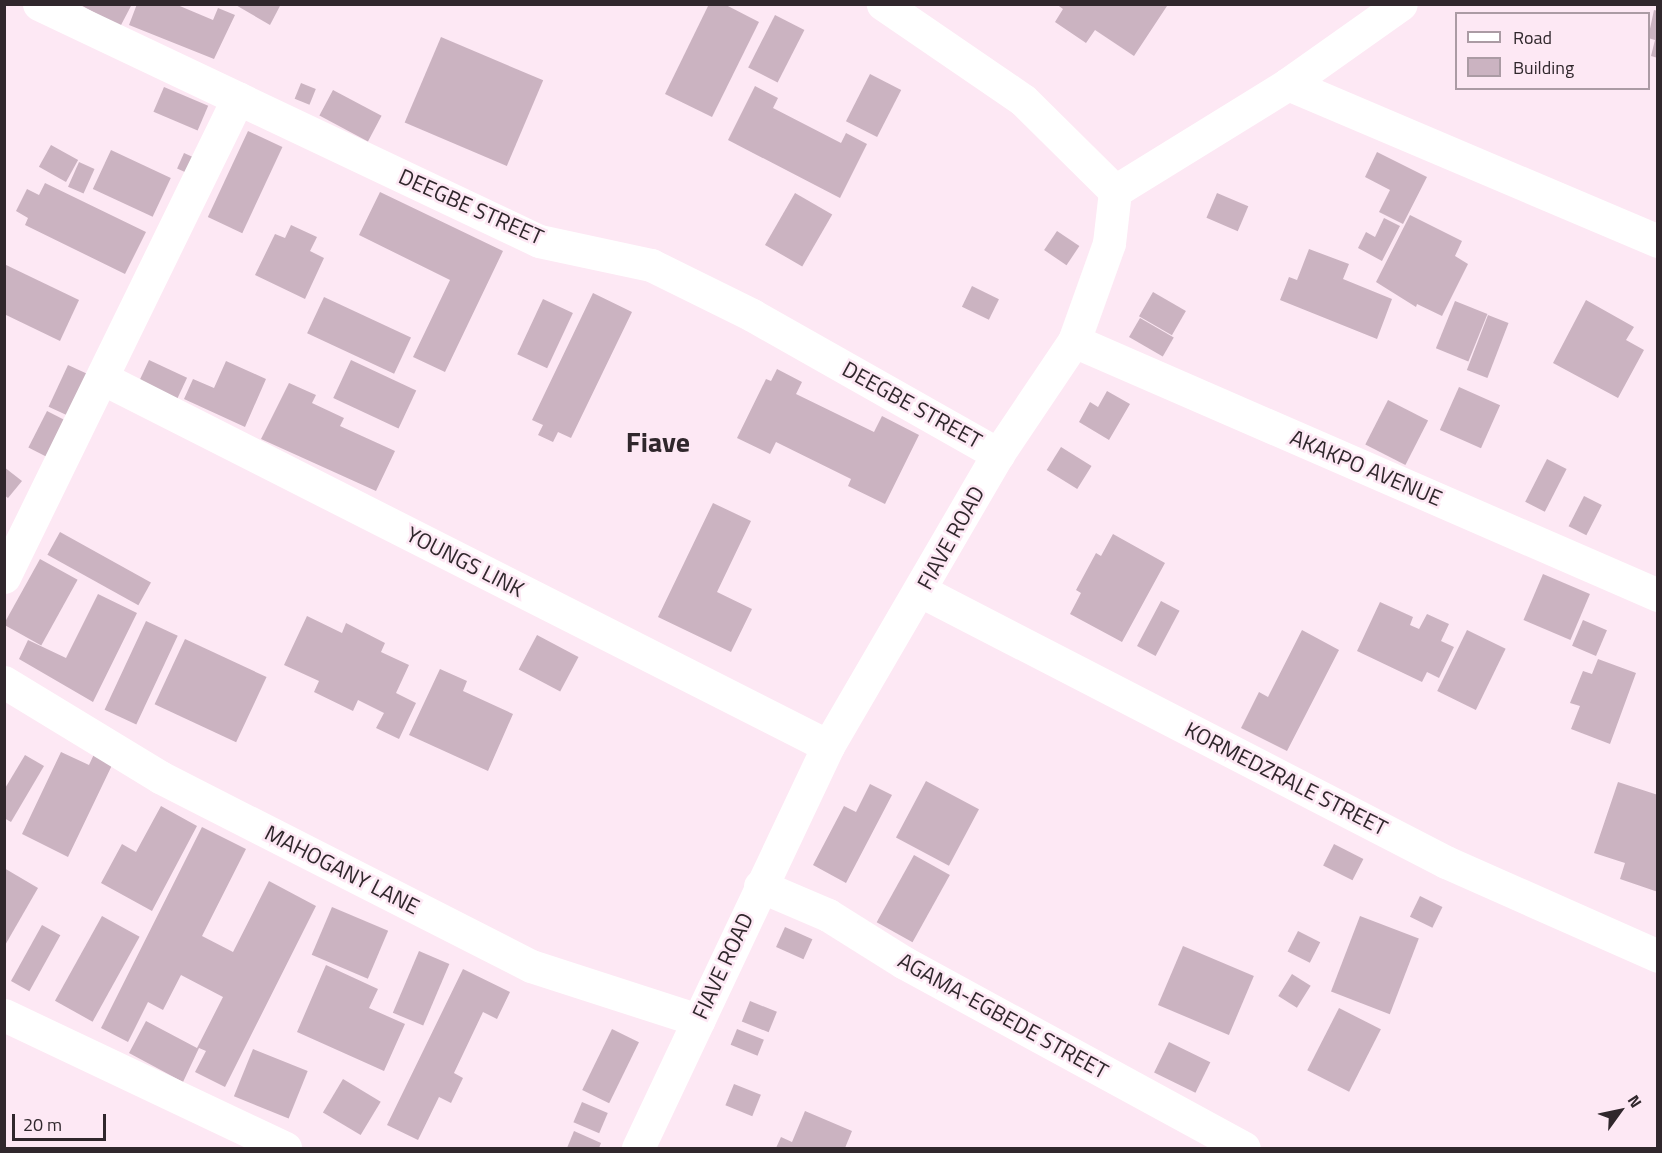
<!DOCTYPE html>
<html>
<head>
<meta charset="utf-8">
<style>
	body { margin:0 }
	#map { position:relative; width:1662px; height:1153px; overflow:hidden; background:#fde8f4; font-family:"Titillium Web",sans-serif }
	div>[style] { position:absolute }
	.building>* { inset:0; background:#cbb3c1; transform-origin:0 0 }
	.street>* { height:33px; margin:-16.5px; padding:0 16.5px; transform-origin:16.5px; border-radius:16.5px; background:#fff }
	.secondary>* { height:33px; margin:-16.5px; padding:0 16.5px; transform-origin:16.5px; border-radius:16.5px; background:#fff }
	span { translate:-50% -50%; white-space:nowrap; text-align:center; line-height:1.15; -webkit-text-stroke:5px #fde8f4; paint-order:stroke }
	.street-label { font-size:22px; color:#30272c }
	.district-label { font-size:28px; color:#30272c; font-weight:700 }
	.frame { position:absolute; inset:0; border:6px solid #30272c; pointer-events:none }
	.legend { position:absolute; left:1455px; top:12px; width:195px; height:78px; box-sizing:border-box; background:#fde8f4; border:2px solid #ab9ba4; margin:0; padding:8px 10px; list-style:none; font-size:18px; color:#30272c }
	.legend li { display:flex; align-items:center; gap:12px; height:30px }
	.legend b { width:30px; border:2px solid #ab9ba4 }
	.north { position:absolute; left:1590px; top:1081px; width:60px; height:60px; -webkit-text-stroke:4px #fde8f4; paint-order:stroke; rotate:57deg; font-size:16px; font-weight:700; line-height:24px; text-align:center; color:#30272c }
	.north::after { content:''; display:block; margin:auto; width:21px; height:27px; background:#30272c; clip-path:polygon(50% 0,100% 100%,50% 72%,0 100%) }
	.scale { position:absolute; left:12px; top:1114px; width:94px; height:27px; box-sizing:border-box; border:3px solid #30272c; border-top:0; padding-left:8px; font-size:18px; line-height:21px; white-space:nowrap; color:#30272c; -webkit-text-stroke:4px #fde8f4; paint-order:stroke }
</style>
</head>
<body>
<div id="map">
	<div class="building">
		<i style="clip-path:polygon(79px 4px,132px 4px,120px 27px)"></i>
		<i style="clip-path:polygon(137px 4px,175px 4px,213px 20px,218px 8px,235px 15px,214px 59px,129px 25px)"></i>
		<i style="clip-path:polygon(234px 4px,281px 4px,270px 25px)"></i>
		<i style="clip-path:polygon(709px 4px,724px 4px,759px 22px,712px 117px,665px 94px)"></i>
		<i style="clip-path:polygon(1056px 4px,1164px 4px,1167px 6px,1134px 56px,1095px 30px,1086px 43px,1055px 22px,1063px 9px)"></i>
		<i style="clip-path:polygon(1654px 10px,1658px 11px,1658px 58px,1651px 56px,1655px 40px,1648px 38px)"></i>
		<i style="left:775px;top:15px;width:33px;height:59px;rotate:27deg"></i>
		<i style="left:441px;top:37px;width:111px;height:93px;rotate:23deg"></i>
		<i style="left:870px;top:74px;width:35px;height:53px;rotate:27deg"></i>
		<i style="left:301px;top:83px;width:16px;height:17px;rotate:22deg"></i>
		<i style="clip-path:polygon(755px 86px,778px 98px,773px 108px,841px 143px,846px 133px,867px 144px,840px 198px,728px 140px)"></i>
		<i style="left:164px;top:87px;width:48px;height:27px;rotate:23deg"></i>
		<i style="left:333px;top:90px;width:55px;height:29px;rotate:28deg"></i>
		<i style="left:248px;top:131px;width:38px;height:95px;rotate:25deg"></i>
		<i style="left:51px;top:145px;width:31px;height:25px;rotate:29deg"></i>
		<i style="left:111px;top:150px;width:66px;height:43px;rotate:25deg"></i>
		<i style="clip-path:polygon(1377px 152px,1427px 177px,1403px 224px,1379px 212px,1390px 190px,1365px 177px)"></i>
		<i style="left:184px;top:153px;width:20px;height:17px;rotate:24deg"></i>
		<i style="left:79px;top:162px;width:17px;height:27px;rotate:24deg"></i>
		<i style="clip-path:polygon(45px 183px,146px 232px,125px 274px,25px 225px,28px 218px,16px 211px,27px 189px,39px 195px)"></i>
		<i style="clip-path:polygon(380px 192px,503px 251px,445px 372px,413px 357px,450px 280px,359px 235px)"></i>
		<i style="left:795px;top:193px;width:43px;height:60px;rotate:30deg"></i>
		<i style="left:1217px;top:193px;width:34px;height:27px;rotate:23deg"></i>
		<i style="clip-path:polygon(1410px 215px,1462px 241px,1455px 256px,1468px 264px,1442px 316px,1417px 304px,1416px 307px,1376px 282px)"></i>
		<i style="clip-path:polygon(1384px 218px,1400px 226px,1382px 261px,1358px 248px,1366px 232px,1375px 237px)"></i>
		<i style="clip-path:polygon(291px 225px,317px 237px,310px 251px,324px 258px,305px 299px,255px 275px,275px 234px,285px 238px)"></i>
		<i style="left:1057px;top:231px;width:27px;height:23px;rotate:34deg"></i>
		<i style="clip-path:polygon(1309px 249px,1349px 264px,1343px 279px,1392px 299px,1377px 339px,1280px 300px,1289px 277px,1297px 280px)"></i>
		<i style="clip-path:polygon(4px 264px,79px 300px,60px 341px,4px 314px)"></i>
		<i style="left:972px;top:286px;width:30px;height:23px;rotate:26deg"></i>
		<i style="left:1153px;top:292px;width:38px;height:28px;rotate:30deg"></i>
		<i style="clip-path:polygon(593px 293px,632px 312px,571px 438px,558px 432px,553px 442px,538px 435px,543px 425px,532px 420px)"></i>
		<i style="left:324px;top:297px;width:96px;height:40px;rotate:25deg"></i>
		<i style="left:543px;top:299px;width:33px;height:61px;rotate:25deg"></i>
		<i style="clip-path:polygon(1586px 300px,1634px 327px,1626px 340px,1644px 350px,1618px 398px,1553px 363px)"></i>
		<i style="left:1455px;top:301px;width:35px;height:51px;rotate:22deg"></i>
		<i style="left:1488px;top:315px;width:22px;height:59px;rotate:21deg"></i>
		<i style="left:1140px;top:318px;width:39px;height:22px;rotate:30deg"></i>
		<i style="left:149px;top:360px;width:42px;height:35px;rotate:25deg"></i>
		<i style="left:351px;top:360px;width:72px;height:42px;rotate:25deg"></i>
		<i style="clip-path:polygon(226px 361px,266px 379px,245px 427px,184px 399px,193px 379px,214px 388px)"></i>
		<i style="left:68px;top:365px;width:21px;height:46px;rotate:25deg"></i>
		<i style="clip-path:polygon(777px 369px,802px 382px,796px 394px,874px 432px,882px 416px,919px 435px,885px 504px,848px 486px,851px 479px,776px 442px,770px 454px,737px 438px,766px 379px,771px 381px)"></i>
		<i style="clip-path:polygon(289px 383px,316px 395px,312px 403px,344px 418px,340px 426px,395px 451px,376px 491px,261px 439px)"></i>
		<i style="left:1459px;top:387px;width:45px;height:47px;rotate:24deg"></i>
		<i style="clip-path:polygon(1107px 391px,1130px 404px,1109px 440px,1079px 422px,1090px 402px,1098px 407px)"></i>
		<i style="left:1388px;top:400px;width:45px;height:50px;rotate:27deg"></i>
		<i style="left:47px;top:411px;width:22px;height:41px;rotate:27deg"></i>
		<i style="left:1061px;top:447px;width:36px;height:27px;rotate:32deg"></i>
		<i style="left:1547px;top:459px;width:22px;height:48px;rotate:27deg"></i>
		<i style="clip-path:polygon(4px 467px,22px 481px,8px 498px,4px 495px)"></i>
		<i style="left:1584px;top:496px;width:20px;height:34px;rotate:27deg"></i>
		<i style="clip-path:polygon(713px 503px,751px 521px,717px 592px,752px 609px,731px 652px,658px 617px)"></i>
		<i style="left:60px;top:532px;width:104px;height:26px;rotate:29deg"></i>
		<i style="clip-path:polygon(1113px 534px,1165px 563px,1122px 642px,1070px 614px,1081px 593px,1076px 590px,1096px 553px,1101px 556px)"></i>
		<i style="left:40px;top:559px;width:43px;height:75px;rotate:29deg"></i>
		<i style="left:1543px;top:574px;width:51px;height:50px;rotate:23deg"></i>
		<i style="clip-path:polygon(98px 594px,137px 613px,93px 702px,19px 659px,28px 640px,66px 658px)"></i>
		<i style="left:1161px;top:601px;width:21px;height:51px;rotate:28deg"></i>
		<i style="clip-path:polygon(1380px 602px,1413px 617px,1410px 625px,1419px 629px,1427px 614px,1449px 624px,1441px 641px,1454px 647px,1439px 678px,1427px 672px,1422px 682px,1357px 651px)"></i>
		<i style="clip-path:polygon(307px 616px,342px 633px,346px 623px,385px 643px,381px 652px,409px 665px,396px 693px,416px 703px,399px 739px,376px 728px,384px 713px,358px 700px,353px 711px,314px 692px,319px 681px,284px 665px)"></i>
		<i style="left:1583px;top:620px;width:26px;height:28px;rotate:23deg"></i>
		<i style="left:146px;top:621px;width:35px;height:98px;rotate:25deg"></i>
		<i style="clip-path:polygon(1302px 630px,1339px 650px,1287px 751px,1241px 728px,1259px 692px,1268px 697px)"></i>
		<i style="left:1467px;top:630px;width:43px;height:68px;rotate:26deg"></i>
		<i style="left:537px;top:635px;width:47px;height:39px;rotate:28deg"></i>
		<i style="left:185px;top:639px;width:90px;height:72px;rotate:25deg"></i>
		<i style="clip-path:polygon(1598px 659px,1636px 673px,1610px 744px,1571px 729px,1580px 706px,1570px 703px,1583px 671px,1592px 674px)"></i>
		<i style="clip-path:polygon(440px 669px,467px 681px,463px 691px,513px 714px,488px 771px,409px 735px)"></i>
		<i style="clip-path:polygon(61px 752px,89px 765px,95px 752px,114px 761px,68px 857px,22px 834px)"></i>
		<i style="clip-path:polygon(25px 755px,44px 766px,11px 822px,4px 818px,4px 790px)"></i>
		<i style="left:926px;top:781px;width:60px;height:64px;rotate:28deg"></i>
		<i style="clip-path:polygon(1618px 782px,1658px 795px,1658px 892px,1620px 879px,1625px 863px,1594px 853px)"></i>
		<i style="clip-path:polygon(870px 784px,892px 795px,846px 883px,813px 865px,844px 806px,856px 812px)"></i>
		<i style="clip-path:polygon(161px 806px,197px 826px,152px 911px,101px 883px,122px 844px,136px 852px)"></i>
		<i style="clip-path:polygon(202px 827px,246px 849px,202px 936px,233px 952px,269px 881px,316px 906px,225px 1087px,195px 1072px,206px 1051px,199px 1048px,183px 1082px,129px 1053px,146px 1021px,197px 1048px,223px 997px,181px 975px,163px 1010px,148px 1002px,128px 1042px,101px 1028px)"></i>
		<i style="left:1334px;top:844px;width:33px;height:24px;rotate:27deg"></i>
		<i style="left:914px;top:855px;width:41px;height:77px;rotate:29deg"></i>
		<i style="clip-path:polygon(4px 868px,38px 888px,4px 947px)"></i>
		<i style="left:1420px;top:896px;width:25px;height:23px;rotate:26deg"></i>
		<i style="left:332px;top:907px;width:61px;height:52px;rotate:23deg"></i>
		<i style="left:102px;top:916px;width:43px;height:97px;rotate:29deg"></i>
		<i style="left:1360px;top:916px;width:63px;height:81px;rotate:21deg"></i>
		<i style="left:42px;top:925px;width:21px;height:64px;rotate:29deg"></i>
		<i style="left:785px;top:927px;width:30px;height:22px;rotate:24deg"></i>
		<i style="left:1298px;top:931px;width:25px;height:23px;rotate:27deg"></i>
		<i style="left:1183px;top:946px;width:77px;height:64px;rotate:23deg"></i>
		<i style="left:419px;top:951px;width:33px;height:67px;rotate:23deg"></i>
		<i style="clip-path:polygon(326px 965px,378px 989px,369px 1008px,405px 1024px,384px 1071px,297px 1032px)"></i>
		<i style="clip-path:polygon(463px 969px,510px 992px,497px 1019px,483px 1012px,454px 1073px,463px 1078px,451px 1103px,439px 1097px,418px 1140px,387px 1125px)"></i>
		<i style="left:1292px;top:974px;width:22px;height:26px;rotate:32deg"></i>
		<i style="left:750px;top:1001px;width:29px;height:22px;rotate:22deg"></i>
		<i style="left:1339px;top:1008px;width:47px;height:70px;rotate:27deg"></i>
		<i style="left:612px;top:1029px;width:30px;height:68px;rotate:26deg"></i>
		<i style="left:737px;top:1029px;width:29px;height:17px;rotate:22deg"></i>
		<i style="left:1169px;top:1042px;width:46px;height:34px;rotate:26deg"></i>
		<i style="left:253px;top:1049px;width:59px;height:51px;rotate:22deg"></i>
		<i style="left:343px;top:1079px;width:44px;height:39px;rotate:31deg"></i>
		<i style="left:734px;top:1084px;width:29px;height:23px;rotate:22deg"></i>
		<i style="left:582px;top:1102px;width:28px;height:22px;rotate:23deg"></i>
		<i style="clip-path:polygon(805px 1111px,852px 1131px,845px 1148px,776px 1148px,781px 1137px,792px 1142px)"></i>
		<i style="clip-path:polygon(574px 1131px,601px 1143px,599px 1148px,567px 1148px)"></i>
	</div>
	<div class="street">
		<i style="left:39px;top:4px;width:553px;rotate:25.36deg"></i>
		<i style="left:539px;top:241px;width:115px;rotate:12.1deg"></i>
		<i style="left:651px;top:265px;width:113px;rotate:26.3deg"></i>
		<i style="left:752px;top:315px;width:283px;rotate:29.5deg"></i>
		<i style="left:1288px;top:84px;width:402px;rotate:23deg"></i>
		<i style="left:1115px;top:191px;width:203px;rotate:-31.7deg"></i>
		<i style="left:1288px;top:84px;width:138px;rotate:-35.3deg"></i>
		<i style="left:1074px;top:341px;width:637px;rotate:23.51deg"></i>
		<i style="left:102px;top:378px;width:814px;rotate:26.88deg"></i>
		<i style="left:4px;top:577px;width:533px;rotate:-63.96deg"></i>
		<i style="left:921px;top:591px;width:591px;rotate:27.3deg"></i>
		<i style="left:1446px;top:862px;width:232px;rotate:23.9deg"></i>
		<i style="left:4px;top:682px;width:183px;rotate:31.3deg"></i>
		<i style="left:160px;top:777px;width:416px;rotate:27deg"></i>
		<i style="left:531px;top:966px;width:176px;rotate:17.9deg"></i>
		<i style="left:760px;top:886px;width:74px;rotate:23.1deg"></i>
		<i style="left:828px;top:915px;width:89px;rotate:32.1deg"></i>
		<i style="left:903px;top:962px;width:388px;rotate:28.6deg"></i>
		<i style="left:4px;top:1015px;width:311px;rotate:25.3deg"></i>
	</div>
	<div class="secondary">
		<i style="left:638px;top:1148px;width:445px;rotate:-64.7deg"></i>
		<i style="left:828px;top:746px;width:338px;rotate:-59.8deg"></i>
		<i style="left:998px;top:454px;width:136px;rotate:-56.1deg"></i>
		<i style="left:1074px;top:341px;width:104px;rotate:-70.3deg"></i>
		<i style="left:1109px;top:243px;width:52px;rotate:-83.4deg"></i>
		<i style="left:1115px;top:191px;width:129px;rotate:-135.3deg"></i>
		<i style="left:1023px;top:100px;width:170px;rotate:-145.6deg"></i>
	</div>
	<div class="street-label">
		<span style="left:471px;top:207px;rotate:24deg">DEEGBE STREET</span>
		<span style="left:912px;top:405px;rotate:29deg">DEEGBE STREET</span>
		<span style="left:1366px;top:468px;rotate:23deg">AKAKPO AVENUE</span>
		<span style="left:951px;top:538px;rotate:-61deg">FIAVE ROAD</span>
		<span style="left:465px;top:562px;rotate:27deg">YOUNGS LINK</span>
		<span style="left:1286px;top:779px;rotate:27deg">KORMEDZRALE STREET</span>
		<span style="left:342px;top:870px;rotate:27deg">MAHOGANY LANE</span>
		<span style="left:723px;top:966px;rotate:-65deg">FIAVE ROAD</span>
		<span style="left:1003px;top:1016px;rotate:29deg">AGAMA-EGBEDE STREET</span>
	</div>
	<div class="district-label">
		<span style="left:658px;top:442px">Fiave</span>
	</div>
	<div class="frame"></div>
	<ul class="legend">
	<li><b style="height:8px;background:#fff"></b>Road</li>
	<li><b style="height:16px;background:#cbb3c1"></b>Building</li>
	</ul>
	<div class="north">N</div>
	<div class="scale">20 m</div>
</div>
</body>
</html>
